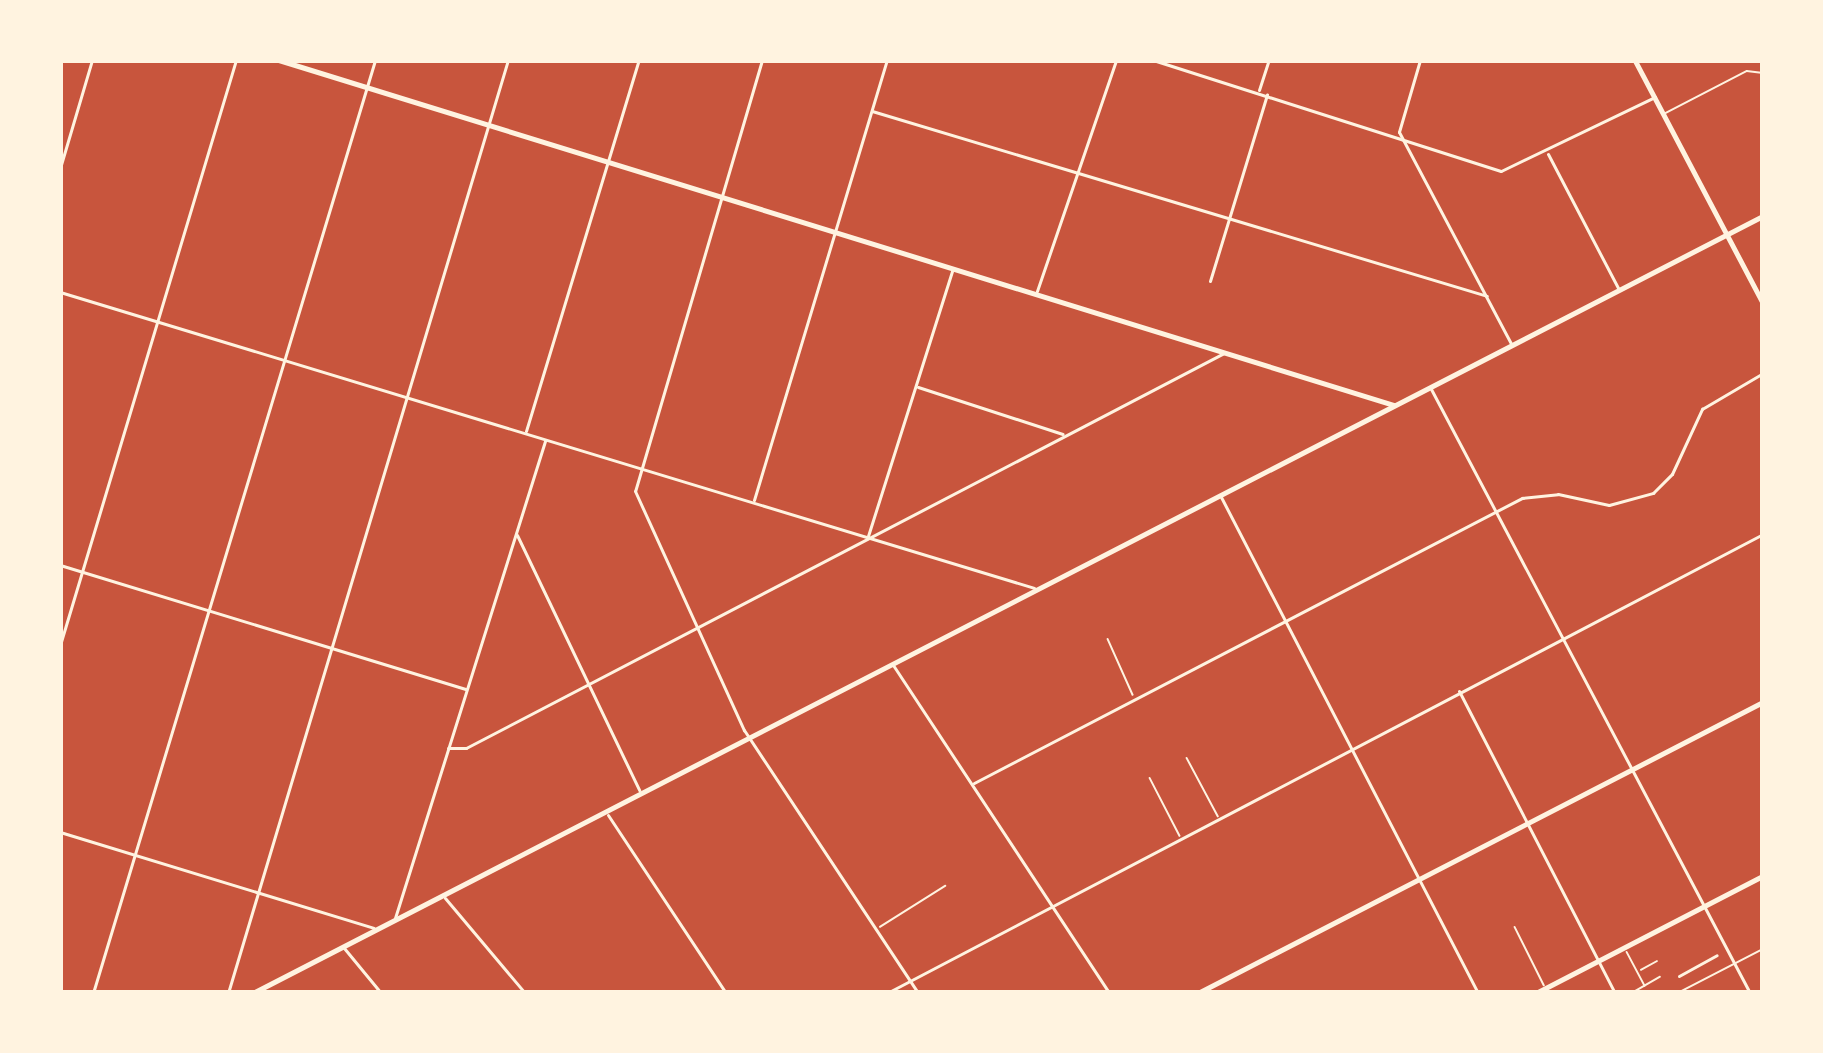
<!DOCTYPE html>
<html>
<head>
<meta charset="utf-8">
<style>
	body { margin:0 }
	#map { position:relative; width:1823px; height:1053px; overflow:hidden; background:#c8553d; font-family:"Playfair Display",serif }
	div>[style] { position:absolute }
	.service>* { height:1.5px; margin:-0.75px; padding:0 0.75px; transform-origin:0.75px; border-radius:0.75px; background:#fff3e0 }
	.minor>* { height:3px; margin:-1.5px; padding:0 1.5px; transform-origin:1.5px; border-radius:1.5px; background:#fff3e0 }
	.tertiary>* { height:4.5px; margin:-2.25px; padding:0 2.25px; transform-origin:2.25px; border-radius:2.25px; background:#fff3e0 }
	.secondary>* { height:4.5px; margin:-2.25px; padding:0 2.25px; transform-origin:2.25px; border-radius:2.25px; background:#fff3e0 }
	span { translate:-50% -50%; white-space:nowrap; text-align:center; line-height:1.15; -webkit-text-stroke:9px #fff3e0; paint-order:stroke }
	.frame { position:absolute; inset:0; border:63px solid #fff3e0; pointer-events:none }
</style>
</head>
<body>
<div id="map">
	<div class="service">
		<i style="left:1664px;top:114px;width:93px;rotate:-27.4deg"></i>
		<i style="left:1747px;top:71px;width:16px;rotate:7deg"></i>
		<i style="left:1108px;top:639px;width:61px;rotate:65.9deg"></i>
		<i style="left:1187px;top:758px;width:66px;rotate:61.9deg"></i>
		<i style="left:1150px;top:778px;width:65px;rotate:62.7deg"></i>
		<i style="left:880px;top:927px;width:77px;rotate:-32.2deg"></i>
		<i style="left:1515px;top:927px;width:65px;rotate:63.4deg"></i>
		<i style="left:1627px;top:952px;width:38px;rotate:62deg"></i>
		<i style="left:1641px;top:970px;width:18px;rotate:-29deg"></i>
		<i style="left:1632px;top:993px;width:32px;rotate:-30deg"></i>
		<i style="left:1678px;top:993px;width:96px;rotate:-27.4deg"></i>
	</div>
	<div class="minor">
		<i style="left:762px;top:60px;width:449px;rotate:106.4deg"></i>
		<i style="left:635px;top:491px;width:263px;rotate:65.5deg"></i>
		<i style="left:744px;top:730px;width:315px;rotate:56.5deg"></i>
		<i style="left:1153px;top:60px;width:365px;rotate:17.7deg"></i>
		<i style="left:1501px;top:171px;width:171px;rotate:-25.7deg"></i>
		<i style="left:1420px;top:60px;width:75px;rotate:106.3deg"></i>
		<i style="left:1399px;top:132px;width:241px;rotate:62.1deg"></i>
		<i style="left:1259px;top:90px;width:32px;rotate:-72deg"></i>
		<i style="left:872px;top:111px;width:642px;rotate:16.74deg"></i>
		<i style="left:1548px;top:154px;width:151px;rotate:62.4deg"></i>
		<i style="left:60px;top:168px;width:113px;rotate:-73.5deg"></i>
		<i style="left:1210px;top:281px;width:195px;rotate:-73deg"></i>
		<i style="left:1037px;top:291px;width:244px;rotate:-71.1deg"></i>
		<i style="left:60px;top:292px;width:1018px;rotate:16.9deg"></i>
		<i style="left:918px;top:387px;width:152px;rotate:18deg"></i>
		<i style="left:1431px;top:389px;width:683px;rotate:62.16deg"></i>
		<i style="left:526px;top:431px;width:388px;rotate:-73.1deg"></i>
		<i style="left:1221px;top:497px;width:559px;rotate:62.61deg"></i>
		<i style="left:754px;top:500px;width:460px;rotate:-73.2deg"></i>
		<i style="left:517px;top:535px;width:283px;rotate:64.4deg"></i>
		<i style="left:868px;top:536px;width:278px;rotate:-72.4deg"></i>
		<i style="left:60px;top:565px;width:424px;rotate:17deg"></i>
		<i style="left:60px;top:645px;width:611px;rotate:-73.26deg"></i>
		<i style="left:893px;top:665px;width:393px;rotate:56.6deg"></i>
		<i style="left:1459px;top:691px;width:340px;rotate:62.7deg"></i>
		<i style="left:448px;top:748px;width:18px"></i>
		<i style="left:466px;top:748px;width:855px;rotate:-27.52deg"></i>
		<i style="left:974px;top:783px;width:618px;rotate:-27.48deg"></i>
		<i style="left:1522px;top:498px;width:36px;rotate:-6deg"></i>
		<i style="left:1558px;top:494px;width:52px;rotate:12.2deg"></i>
		<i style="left:1609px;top:505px;width:46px;rotate:-15.3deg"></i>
		<i style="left:1653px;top:493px;width:27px;rotate:-45deg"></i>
		<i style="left:1672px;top:474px;width:72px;rotate:-65.2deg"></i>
		<i style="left:1702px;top:409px;width:71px;rotate:-30.5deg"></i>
		<i style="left:608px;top:815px;width:214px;rotate:56.5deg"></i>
		<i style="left:60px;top:832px;width:328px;rotate:17deg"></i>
		<i style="left:445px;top:898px;width:124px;rotate:49.9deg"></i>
		<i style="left:395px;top:918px;width:500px;rotate:-72.54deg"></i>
		<i style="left:344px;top:948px;width:58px;rotate:50.6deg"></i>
		<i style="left:1679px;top:976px;width:43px;rotate:-28.9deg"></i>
		<i style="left:93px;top:993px;width:975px;rotate:-73.18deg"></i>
		<i style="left:228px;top:993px;width:974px;rotate:-73.3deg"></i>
		<i style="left:887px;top:993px;width:989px;rotate:-27.65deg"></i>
	</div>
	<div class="tertiary">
		<i style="left:279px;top:60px;width:1167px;rotate:17.19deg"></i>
		<i style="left:253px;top:993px;width:1698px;rotate:-27.23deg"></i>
		<i style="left:1198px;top:993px;width:636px;rotate:-27.25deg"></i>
		<i style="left:1536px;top:993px;width:255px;rotate:-27.3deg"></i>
	</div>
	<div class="secondary">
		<i style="left:1635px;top:60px;width:275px;rotate:62.2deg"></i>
	</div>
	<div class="frame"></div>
</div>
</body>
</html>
